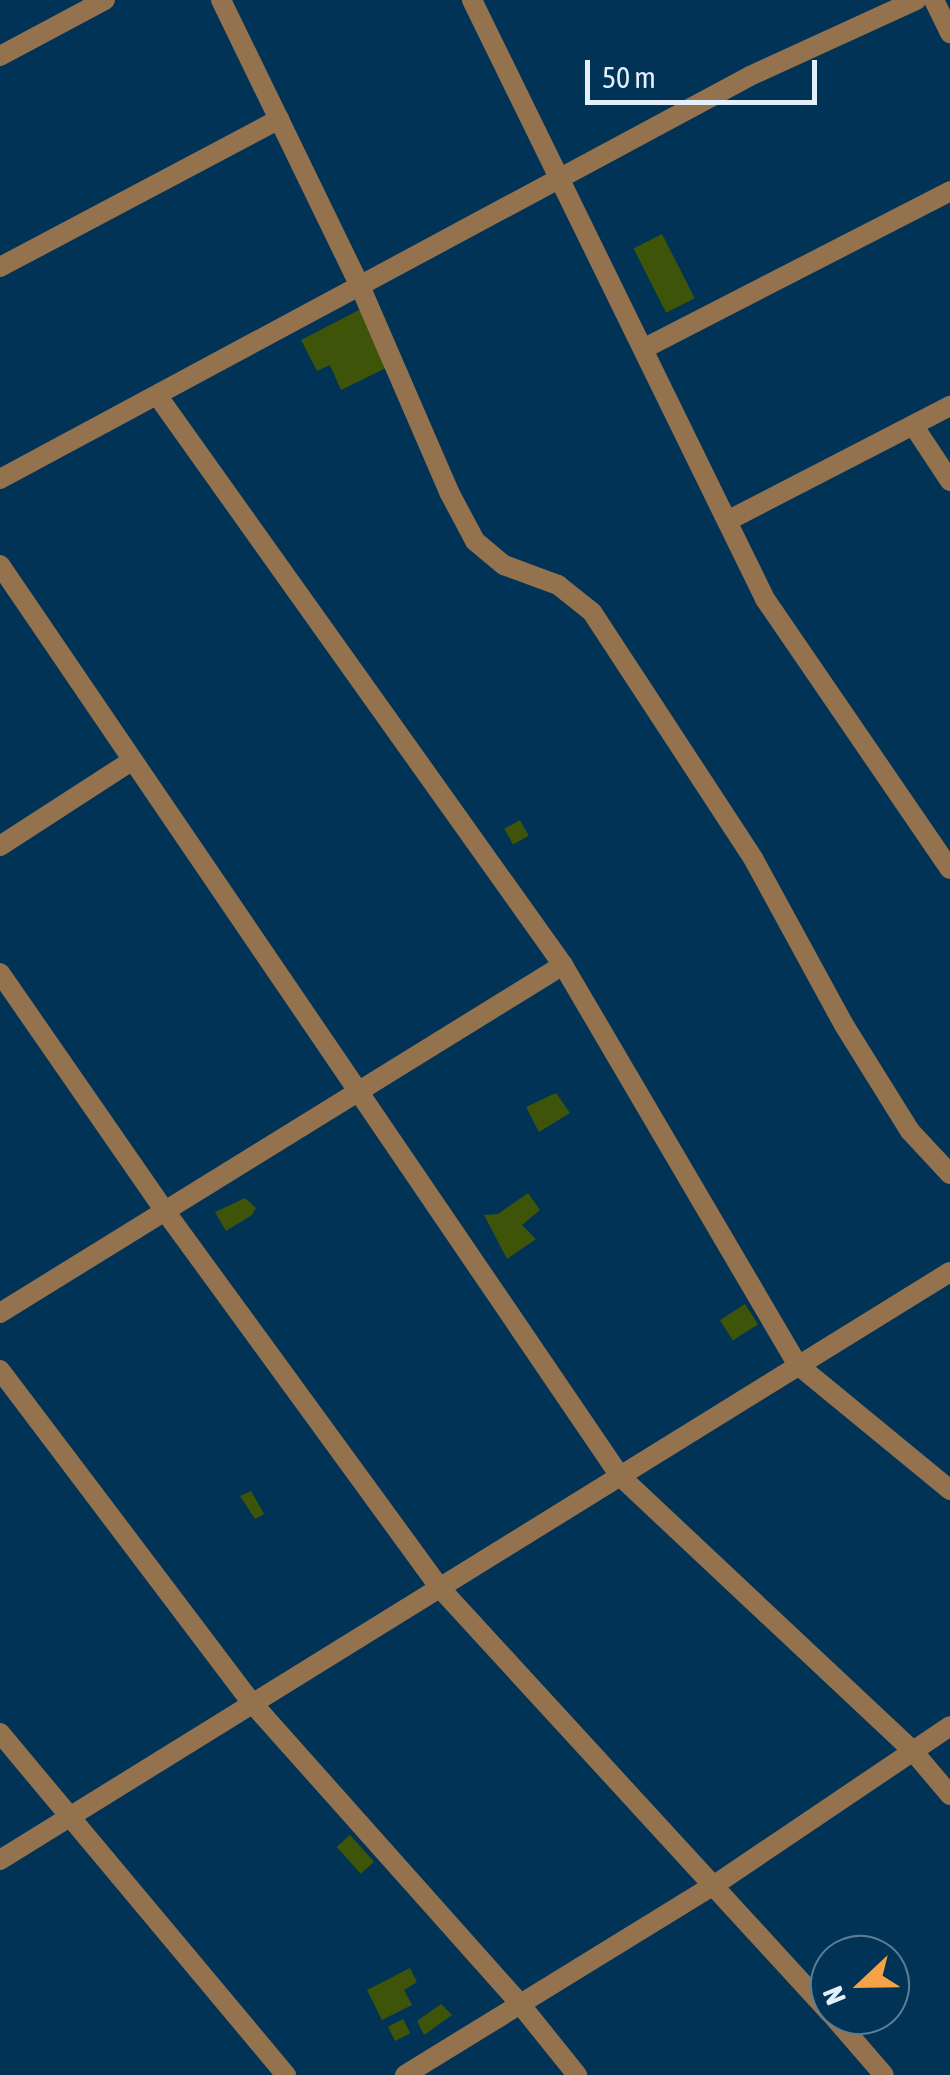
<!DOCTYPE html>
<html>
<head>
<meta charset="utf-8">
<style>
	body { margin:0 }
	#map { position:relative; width:950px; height:2075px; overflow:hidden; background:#003356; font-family:"Asap Condensed",sans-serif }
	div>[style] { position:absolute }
	.building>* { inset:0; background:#3e5509; transform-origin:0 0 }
	.street>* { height:20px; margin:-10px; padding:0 10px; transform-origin:10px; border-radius:10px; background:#95724e }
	span { translate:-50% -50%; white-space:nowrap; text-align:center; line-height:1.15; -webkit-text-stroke:8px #003356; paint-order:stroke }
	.north { position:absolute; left:810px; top:1935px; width:100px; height:100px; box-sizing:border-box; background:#003356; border:2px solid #5b7e98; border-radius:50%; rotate:248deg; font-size:28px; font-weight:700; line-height:40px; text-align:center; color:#e3effa }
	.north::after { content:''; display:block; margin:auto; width:35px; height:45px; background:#f5a346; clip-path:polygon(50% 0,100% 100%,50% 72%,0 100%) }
	.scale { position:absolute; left:585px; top:60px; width:232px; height:45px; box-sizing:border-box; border:5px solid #e3effa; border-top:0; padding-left:12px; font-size:30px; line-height:35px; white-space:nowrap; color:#e3effa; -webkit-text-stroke:8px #003356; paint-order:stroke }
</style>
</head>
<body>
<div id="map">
	<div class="building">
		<i style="left:662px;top:234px;width:72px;height:32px;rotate:63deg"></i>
		<i style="clip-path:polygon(361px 309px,388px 367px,341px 390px,330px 365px,317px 371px,301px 340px)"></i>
		<i style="left:520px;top:820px;width:18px;height:18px;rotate:61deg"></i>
		<i style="clip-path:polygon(556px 1093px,570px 1113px,539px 1132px,526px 1107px)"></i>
		<i style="clip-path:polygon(528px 1193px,540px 1210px,522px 1225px,536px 1239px,507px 1259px,484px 1215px,498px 1214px)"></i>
		<i style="clip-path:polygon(245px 1198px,256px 1208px,252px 1215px,226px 1231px,215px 1212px)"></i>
		<i style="left:745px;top:1304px;width:24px;height:30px;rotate:57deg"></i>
		<i style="clip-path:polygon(251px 1491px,264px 1514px,255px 1519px,240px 1496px)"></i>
		<i style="left:350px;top:1835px;width:36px;height:18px;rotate:48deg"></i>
		<i style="clip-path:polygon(410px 1968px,417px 1982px,404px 1990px,412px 2005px,382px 2020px,367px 1990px)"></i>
		<i style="clip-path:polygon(441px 2004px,452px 2015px,424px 2035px,417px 2021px)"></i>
		<i style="left:403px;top:2019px;width:16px;height:17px;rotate:63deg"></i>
	</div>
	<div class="street">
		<i style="left:221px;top:0;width:318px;rotate:64.1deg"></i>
		<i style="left:360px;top:286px;width:224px;rotate:66.6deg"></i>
		<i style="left:449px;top:492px;width:55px;rotate:62deg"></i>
		<i style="left:475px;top:541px;width:38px;rotate:40deg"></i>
		<i style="left:504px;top:565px;width:58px;rotate:20.3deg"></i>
		<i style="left:558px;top:585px;width:43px;rotate:38.5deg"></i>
		<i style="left:592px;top:612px;width:296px;rotate:56.8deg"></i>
		<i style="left:754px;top:860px;width:188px;rotate:61.4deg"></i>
		<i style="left:844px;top:1025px;width:125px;rotate:58.1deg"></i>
		<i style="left:910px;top:1131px;width:59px;rotate:47.1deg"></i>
		<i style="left:472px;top:0;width:667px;rotate:63.93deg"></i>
		<i style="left:765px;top:599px;width:327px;rotate:55.6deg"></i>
		<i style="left:934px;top:0;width:37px;rotate:64deg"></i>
		<i style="left:0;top:56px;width:119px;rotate:-28.1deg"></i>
		<i style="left:0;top:267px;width:316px;rotate:-27.9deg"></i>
		<i style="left:643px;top:349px;width:345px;rotate:-27.2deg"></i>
		<i style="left:157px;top:395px;width:700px;rotate:54.54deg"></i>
		<i style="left:563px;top:965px;width:464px;rotate:59.6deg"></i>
		<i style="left:798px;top:1365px;width:197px;rotate:39.4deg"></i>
		<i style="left:913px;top:425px;width:67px;rotate:56.5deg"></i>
		<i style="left:0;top:479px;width:851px;rotate:-28.25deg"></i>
		<i style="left:750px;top:76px;width:183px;rotate:-24.6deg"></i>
		<i style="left:727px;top:521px;width:251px;rotate:-27.3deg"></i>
		<i style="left:0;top:565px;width:1102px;rotate:55.76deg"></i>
		<i style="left:620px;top:1476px;width:400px;rotate:43.2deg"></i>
		<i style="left:912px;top:1750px;width:59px;rotate:49.8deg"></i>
		<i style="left:0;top:846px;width:158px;rotate:-32.9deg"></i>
		<i style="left:0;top:973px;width:290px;rotate:55.3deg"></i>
		<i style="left:165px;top:1211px;width:467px;rotate:53.9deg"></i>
		<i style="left:440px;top:1588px;width:577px;rotate:47.46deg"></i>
		<i style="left:0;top:1313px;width:662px;rotate:-31.72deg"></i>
		<i style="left:0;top:1370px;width:419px;rotate:52.9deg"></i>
		<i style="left:253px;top:1704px;width:402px;rotate:48.3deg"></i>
		<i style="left:520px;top:2004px;width:91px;rotate:51.2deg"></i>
		<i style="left:0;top:1733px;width:446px;rotate:50.1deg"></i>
		<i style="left:0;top:1860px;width:1117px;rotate:-31.76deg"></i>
		<i style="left:832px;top:2015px;width:79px;rotate:49.1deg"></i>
		<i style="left:405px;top:2075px;width:365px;rotate:-31.6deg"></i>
		<i style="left:716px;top:1884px;width:282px;rotate:-34deg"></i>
	</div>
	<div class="north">N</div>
	<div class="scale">50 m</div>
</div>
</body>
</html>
